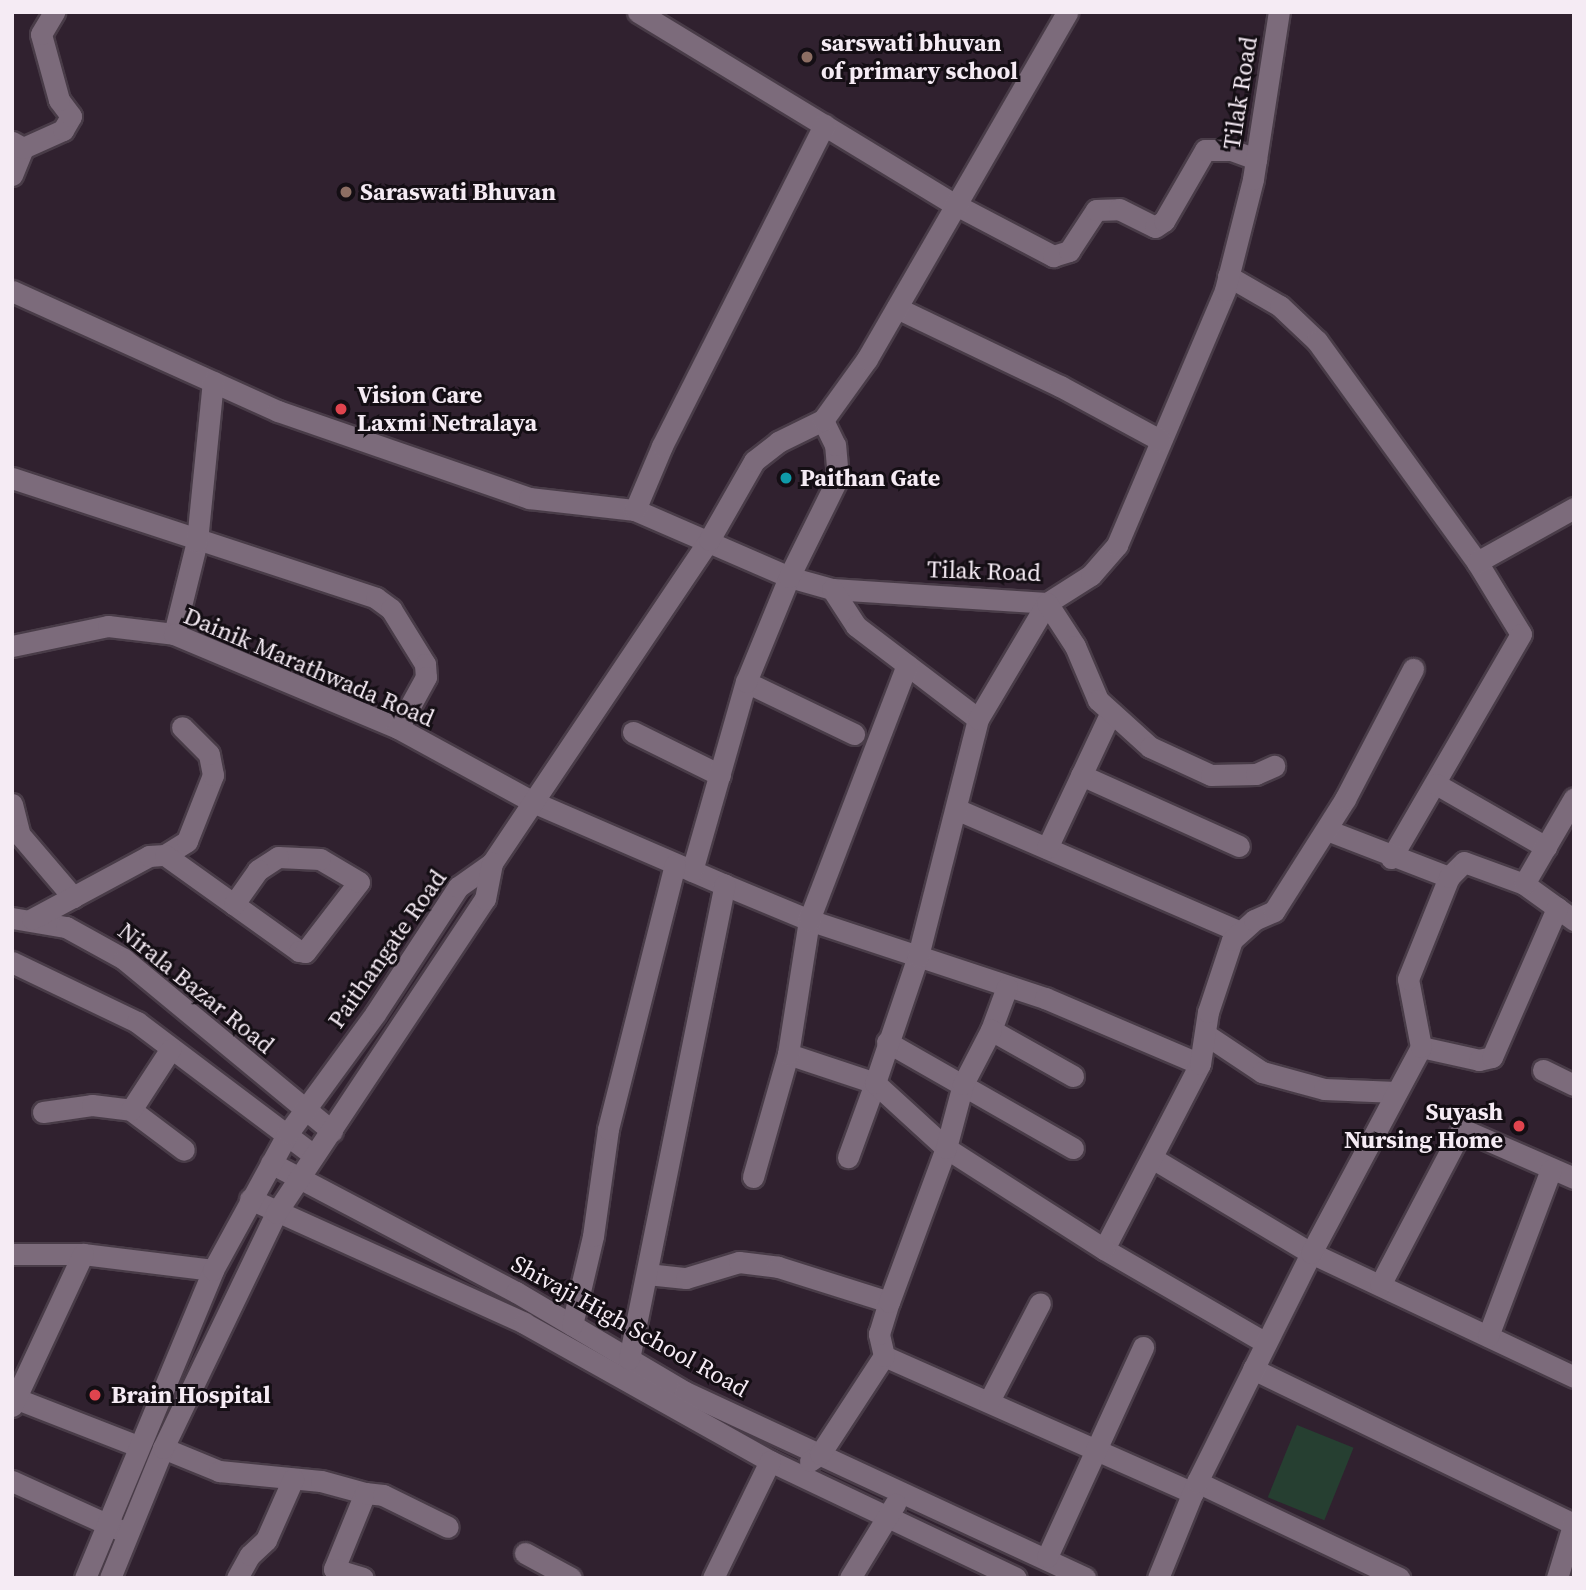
<!DOCTYPE html>
<html>
<head>
<meta charset="utf-8">
<style>
	body { margin:0 }
	#map { position:relative; width:1586px; height:1590px; overflow:hidden; background:#30212f; font-family:"Source Serif 4",serif }
	div>[style] { position:absolute }
	.green>* { inset:0; background:#263f31; transform-origin:0 0 }
	.roads { filter:drop-shadow(2px 0 #493c48) drop-shadow(-2px 0 #493c48) drop-shadow(0 2px #493c48) drop-shadow(0 -2px #493c48) }
	.minor>* { height:21px; margin:-10.5px; padding:0 10.5px; transform-origin:10.5px; border-radius:10.5px; background:#7c6b7b }
	.dots>* { width:19px; height:19px; translate:-50% -50%; box-sizing:border-box; border:4px solid #140e14; border-radius:50% }
	span { translate:-50% -50%; white-space:nowrap; text-align:center; line-height:1.15; -webkit-text-stroke:6px #140e14; paint-order:stroke }
	.poi-label { font-size:24px; color:#f5ebf4; font-weight:700 }
	.left { translate:0 -50%; text-align:left }
	.right { translate:-100% -50%; text-align:right }
	.street-label { font-size:24px; color:#f5ebf4 }
	.frame { position:absolute; inset:0; border:14px solid #f5ebf4; pointer-events:none }
</style>
</head>
<body>
<div id="map">
	<div class="green">
		<i style="left:1297px;top:1425px;width:61px;height:78px;rotate:22deg"></i>
	</div>
	<div class="roads">
		<div class="minor">
			<i style="left:638px;top:12px;width:372px;rotate:31.3deg"></i>
			<i style="left:956px;top:205px;width:110px;rotate:27.7deg"></i>
			<i style="left:1053px;top:256px;width:17px;rotate:-17deg"></i>
			<i style="left:1069px;top:251px;width:49px;rotate:-56.6deg"></i>
			<i style="left:1096px;top:210px;width:23px;rotate:-2deg"></i>
			<i style="left:1119px;top:209px;width:40px;rotate:26.6deg"></i>
			<i style="left:1155px;top:227px;width:11px;rotate:-34deg"></i>
			<i style="left:1164px;top:221px;width:82px;rotate:-60deg"></i>
			<i style="left:1205px;top:150px;width:26px"></i>
			<i style="left:1231px;top:150px;width:27px;rotate:20deg"></i>
			<i style="left:12px;top:142px;width:13px;rotate:29deg"></i>
			<i style="left:23px;top:148px;width:29px;rotate:112deg"></i>
			<i style="left:23px;top:148px;width:44px;rotate:-24.2deg"></i>
			<i style="left:63px;top:130px;width:16px;rotate:-60deg"></i>
			<i style="left:71px;top:116px;width:20px;rotate:-127deg"></i>
			<i style="left:59px;top:100px;width:68px;rotate:-105.3deg"></i>
			<i style="left:41px;top:34px;width:26px;rotate:-59deg"></i>
			<i style="left:1228px;top:276px;width:60px;rotate:30deg"></i>
			<i style="left:1280px;top:306px;width:51px;rotate:43.4deg"></i>
			<i style="left:1317px;top:341px;width:273px;rotate:54.1deg"></i>
			<i style="left:1477px;top:562px;width:84px;rotate:58.6deg"></i>
			<i style="left:1521px;top:634px;width:259px;rotate:120.1deg"></i>
			<i style="left:12px;top:291px;width:292px;rotate:24.3deg"></i>
			<i style="left:278px;top:411px;width:266px;rotate:19.1deg"></i>
			<i style="left:529px;top:498px;width:107px;rotate:6.5deg"></i>
			<i style="left:635px;top:510px;width:168px;rotate:23.5deg"></i>
			<i style="left:789px;top:577px;width:45px;rotate:15.6deg"></i>
			<i style="left:832px;top:589px;width:215px;rotate:3.7deg"></i>
			<i style="left:1047px;top:603px;width:52px;rotate:-32.5deg"></i>
			<i style="left:1091px;top:575px;width:40px;rotate:-49deg"></i>
			<i style="left:1117px;top:545px;width:277px;rotate:-67deg"></i>
			<i style="left:1225px;top:290px;width:114px;rotate:-75.8deg"></i>
			<i style="left:1253px;top:179px;width:169px;rotate:-81.2deg"></i>
			<i style="left:897px;top:308px;width:181px;rotate:25.6deg"></i>
			<i style="left:1060px;top:386px;width:114px;rotate:28.4deg"></i>
			<i style="left:12px;top:478px;width:383px;rotate:18.2deg"></i>
			<i style="left:376px;top:598px;width:19px;rotate:36deg"></i>
			<i style="left:391px;top:609px;width:65px;rotate:58.3deg"></i>
			<i style="left:425px;top:664px;width:13px;rotate:86deg"></i>
			<i style="left:426px;top:677px;width:58px;rotate:118.8deg"></i>
			<i style="left:635px;top:510px;width:69px;rotate:-67.1deg"></i>
			<i style="left:662px;top:446px;width:360px;rotate:-63.2deg"></i>
			<i style="left:1477px;top:562px;width:111px;rotate:-29.1deg"></i>
			<i style="left:832px;top:589px;width:44px;rotate:57deg"></i>
			<i style="left:856px;top:626px;width:153px;rotate:37.3deg"></i>
			<i style="left:174px;top:634px;width:96px;rotate:-76.1deg"></i>
			<i style="left:197px;top:541px;width:160px;rotate:-84.3deg"></i>
			<i style="left:12px;top:646px;width:98px;rotate:-11.8deg"></i>
			<i style="left:108px;top:626px;width:66px;rotate:6.9deg"></i>
			<i style="left:174px;top:634px;width:243px;rotate:22.8deg"></i>
			<i style="left:398px;top:728px;width:154px;rotate:28.7deg"></i>
			<i style="left:533px;top:802px;width:209px;rotate:23.4deg"></i>
			<i style="left:725px;top:885px;width:91px;rotate:22.6deg"></i>
			<i style="left:809px;top:920px;width:249px;rotate:18.3deg"></i>
			<i style="left:1045px;top:998px;width:168px;rotate:23.1deg"></i>
			<i style="left:746px;top:682px;width:120px;rotate:25.7deg"></i>
			<i style="left:633px;top:732px;width:97px;rotate:26.3deg"></i>
			<i style="left:1081px;top:775px;width:173px;rotate:24.2deg"></i>
			<i style="left:1436px;top:784px;width:127px;rotate:29.8deg"></i>
			<i style="left:12px;top:804px;width:32px;rotate:76deg"></i>
			<i style="left:20px;top:835px;width:82px;rotate:49.5deg"></i>
			<i style="left:956px;top:809px;width:309px;rotate:23.4deg"></i>
			<i style="left:1327px;top:830px;width:131px;rotate:21.1deg"></i>
			<i style="left:1047px;top:848px;width:150px;rotate:-64.8deg"></i>
			<i style="left:165px;top:855px;width:26px;rotate:-32deg"></i>
			<i style="left:187px;top:841px;width:71px;rotate:-68.5deg"></i>
			<i style="left:213px;top:775px;width:21px;rotate:-101deg"></i>
			<i style="left:209px;top:754px;width:38px;rotate:-135deg"></i>
			<i style="left:692px;top:871px;width:197px;rotate:-74.1deg"></i>
			<i style="left:746px;top:682px;width:113px;rotate:-67.7deg"></i>
			<i style="left:789px;top:577px;width:110px;rotate:-63.7deg"></i>
			<i style="left:838px;top:478px;width:33px;rotate:-95deg"></i>
			<i style="left:835px;top:445px;width:28px;rotate:-116deg"></i>
			<i style="left:1524px;top:884px;width:62px;rotate:35.8deg"></i>
			<i style="left:12px;top:918px;width:55px;rotate:9.5deg"></i>
			<i style="left:66px;top:927px;width:66px;rotate:28.9deg"></i>
			<i style="left:124px;top:959px;width:270px;rotate:39.6deg"></i>
			<i style="left:32px;top:919px;width:133px;rotate:-28.3deg"></i>
			<i style="left:149px;top:856px;width:16px;rotate:-4deg"></i>
			<i style="left:165px;top:855px;width:165px;rotate:35.6deg"></i>
			<i style="left:299px;top:951px;width:6px;rotate:9deg"></i>
			<i style="left:305px;top:952px;width:88px;rotate:-52.4deg"></i>
			<i style="left:359px;top:882px;width:45px;rotate:-149.5deg"></i>
			<i style="left:320px;top:859px;width:42px;rotate:-177.3deg"></i>
			<i style="left:278px;top:857px;width:24px;rotate:147deg"></i>
			<i style="left:258px;top:870px;width:42px;rotate:125.2deg"></i>
			<i style="left:12px;top:962px;width:139px;rotate:25.6deg"></i>
			<i style="left:137px;top:1022px;width:219px;rotate:37deg"></i>
			<i style="left:1007px;top:987px;width:46px;rotate:110.4deg"></i>
			<i style="left:991px;top:1030px;width:94px;rotate:29.3deg"></i>
			<i style="left:1205px;top:1034px;width:69px;rotate:33.7deg"></i>
			<i style="left:1262px;top:1072px;width:64px;rotate:15.3deg"></i>
			<i style="left:1324px;top:1089px;width:72px;rotate:2.4deg"></i>
			<i style="left:887px;top:1042px;width:214px;rotate:29.7deg"></i>
			<i style="left:1421px;top:1047px;width:59px;rotate:12.6deg"></i>
			<i style="left:1479px;top:1060px;width:13px;rotate:-13deg"></i>
			<i style="left:1492px;top:1057px;width:163px;rotate:-66.4deg"></i>
			<i style="left:788px;top:1054px;width:92px;rotate:18.4deg"></i>
			<i style="left:875px;top:1083px;width:79px;rotate:110deg"></i>
			<i style="left:1543px;top:1070px;width:34px;rotate:26deg"></i>
			<i style="left:131px;top:1110px;width:66px;rotate:37deg"></i>
			<i style="left:43px;top:1112px;width:49px;rotate:-8.1deg"></i>
			<i style="left:92px;top:1105px;width:39px;rotate:7deg"></i>
			<i style="left:131px;top:1110px;width:72px;rotate:-57deg"></i>
			<i style="left:1152px;top:1158px;width:185px;rotate:30.9deg"></i>
			<i style="left:1311px;top:1253px;width:291px;rotate:25.2deg"></i>
			<i style="left:271px;top:1163px;width:277px;rotate:27.8deg"></i>
			<i style="left:516px;top:1292px;width:196px;rotate:30.6deg"></i>
			<i style="left:685px;top:1392px;width:441px;rotate:24.9deg"></i>
			<i style="left:753px;top:1177px;width:128px;rotate:-74.1deg"></i>
			<i style="left:788px;top:1054px;width:136px;rotate:-81.1deg"></i>
			<i style="left:809px;top:920px;width:273px;rotate:-69deg"></i>
			<i style="left:250px;top:1199px;width:301px;rotate:24.3deg"></i>
			<i style="left:524px;top:1323px;width:282px;rotate:29.3deg"></i>
			<i style="left:770px;top:1461px;width:272px;rotate:25.4deg"></i>
			<i style="left:1104px;top:1249px;width:208px;rotate:-62.6deg"></i>
			<i style="left:1200px;top:1064px;width:53px;rotate:-81.3deg"></i>
			<i style="left:1208px;top:1012px;width:76px;rotate:-71.6deg"></i>
			<i style="left:1232px;top:940px;width:30px;rotate:-42deg"></i>
			<i style="left:1254px;top:920px;width:22px;rotate:-24deg"></i>
			<i style="left:1274px;top:911px;width:133px;rotate:-57.6deg"></i>
			<i style="left:1345px;top:799px;width:147px;rotate:-62.4deg"></i>
			<i style="left:12px;top:1254px;width:71px"></i>
			<i style="left:83px;top:1254px;width:131px;rotate:7deg"></i>
			<i style="left:647px;top:1274px;width:39px;rotate:6deg"></i>
			<i style="left:686px;top:1278px;width:55px;rotate:-16.8deg"></i>
			<i style="left:739px;top:1262px;width:39px;rotate:7deg"></i>
			<i style="left:778px;top:1267px;width:116px;rotate:17.5deg"></i>
			<i style="left:1380px;top:1285px;width:176px;rotate:-62.3deg"></i>
			<i style="left:1462px;top:1129px;width:122px;rotate:23.6deg"></i>
			<i style="left:572px;top:1325px;width:91px;rotate:-76.7deg"></i>
			<i style="left:593px;top:1236px;width:108px;rotate:-82deg"></i>
			<i style="left:608px;top:1129px;width:273px;rotate:-75.8deg"></i>
			<i style="left:1488px;top:1336px;width:178px;rotate:-69.3deg"></i>
			<i style="left:1266px;top:1343px;width:187px;rotate:-149.9deg"></i>
			<i style="left:1104px;top:1249px;width:188px;rotate:-147.4deg"></i>
			<i style="left:946px;top:1148px;width:96px;rotate:-137.5deg"></i>
			<i style="left:875px;top:1083px;width:134px;rotate:-71.3deg"></i>
			<i style="left:918px;top:956px;width:244px;rotate:-75.8deg"></i>
			<i style="left:978px;top:719px;width:135px;rotate:-59.3deg"></i>
			<i style="left:1047px;top:603px;width:51px;rotate:56.9deg"></i>
			<i style="left:1075px;top:646px;width:59px;rotate:66.9deg"></i>
			<i style="left:1098px;top:700px;width:70px;rotate:42.1deg"></i>
			<i style="left:1150px;top:747px;width:67px;rotate:24.7deg"></i>
			<i style="left:1211px;top:775px;width:45px;rotate:-1.3deg"></i>
			<i style="left:1256px;top:774px;width:20px;rotate:-24deg"></i>
			<i style="left:884px;top:1356px;width:338px;rotate:23.9deg"></i>
			<i style="left:629px;top:1359px;width:484px;rotate:-78.6deg"></i>
			<i style="left:1253px;top:1369px;width:356px;rotate:25.8deg"></i>
			<i style="left:12px;top:1397px;width:135px;rotate:21.3deg"></i>
			<i style="left:989px;top:1401px;width:110px;rotate:-62.5deg"></i>
			<i style="left:12px;top:1406px;width:168px;rotate:-65deg"></i>
			<i style="left:163px;top:1448px;width:61px;rotate:22.3deg"></i>
			<i style="left:219px;top:1471px;width:102px;rotate:5.6deg"></i>
			<i style="left:321px;top:1481px;width:46px;rotate:15.3deg"></i>
			<i style="left:365px;top:1493px;width:82px;rotate:112.2deg"></i>
			<i style="left:334px;top:1569px;width:30px;rotate:17deg"></i>
			<i style="left:810px;top:1461px;width:12px;rotate:-35deg"></i>
			<i style="left:820px;top:1454px;width:117px;rotate:-56.9deg"></i>
			<i style="left:884px;top:1356px;width:23px;rotate:-103deg"></i>
			<i style="left:879px;top:1334px;width:34px;rotate:-73deg"></i>
			<i style="left:889px;top:1302px;width:164px;rotate:-69.7deg"></i>
			<i style="left:946px;top:1148px;width:66px;rotate:-75.1deg"></i>
			<i style="left:963px;top:1084px;width:61px;rotate:-62.6deg"></i>
			<i style="left:12px;top:1481px;width:121px;rotate:24.4deg"></i>
			<i style="left:1197px;top:1482px;width:224px;rotate:25.4deg"></i>
			<i style="left:365px;top:1493px;width:18px;rotate:6deg"></i>
			<i style="left:383px;top:1495px;width:72px;rotate:26.2deg"></i>
			<i style="left:525px;top:1553px;width:52px;rotate:28.5deg"></i>
			<i style="left:1047px;top:1557px;width:231px;rotate:-65.4deg"></i>
			<i style="left:85px;top:1578px;width:334px;rotate:-67.4deg"></i>
			<i style="left:213px;top:1270px;width:156px;rotate:-61.3deg"></i>
			<i style="left:288px;top:1133px;width:147px;rotate:-53.8deg"></i>
			<i style="left:375px;top:1014px;width:152px;rotate:-56.8deg"></i>
			<i style="left:458px;top:887px;width:42px;rotate:-35.2deg"></i>
			<i style="left:492px;top:863px;width:389px;rotate:-56.1deg"></i>
			<i style="left:709px;top:540px;width:91px;rotate:-60.3deg"></i>
			<i style="left:754px;top:461px;width:31px;rotate:-38deg"></i>
			<i style="left:778px;top:442px;width:50px;rotate:-26.1deg"></i>
			<i style="left:823px;top:420px;width:75px;rotate:-54.2deg"></i>
			<i style="left:867px;top:359px;width:401px;rotate:-60deg"></i>
			<i style="left:110px;top:1578px;width:140px;rotate:-67.8deg"></i>
			<i style="left:163px;top:1448px;width:261px;rotate:-64.3deg"></i>
			<i style="left:276px;top:1213px;width:377px;rotate:-56.4deg"></i>
			<i style="left:485px;top:899px;width:37px;rotate:-79deg"></i>
			<i style="left:237px;top:1578px;width:26px;rotate:-61deg"></i>
			<i style="left:250px;top:1555px;width:22px;rotate:-43deg"></i>
			<i style="left:266px;top:1540px;width:67px;rotate:-66.1deg"></i>
			<i style="left:713px;top:1578px;width:130px;rotate:-64deg"></i>
			<i style="left:850px;top:1578px;width:87px;rotate:-58.7deg"></i>
			<i style="left:1158px;top:1578px;width:104px;rotate:-67.9deg"></i>
			<i style="left:1197px;top:1482px;width:256px;rotate:-63.5deg"></i>
			<i style="left:1311px;top:1253px;width:234px;rotate:-61.9deg"></i>
			<i style="left:1421px;top:1047px;width:69px;rotate:-100.8deg"></i>
			<i style="left:1408px;top:979px;width:110px;rotate:-68.1deg"></i>
			<i style="left:1449px;top:877px;width:21px;rotate:-45deg"></i>
			<i style="left:1464px;top:862px;width:64px;rotate:20.1deg"></i>
			<i style="left:1524px;top:884px;width:99px;rotate:-59.8deg"></i>
			<i style="left:1557px;top:1578px;width:59px;rotate:-73.1deg"></i>
		</div>
	</div>
	<div class="dots">
		<i style="left:807px;top:57px;background:#8d6e63"></i>
		<i style="left:346px;top:192px;background:#8d6e63"></i>
		<i style="left:341px;top:409px;background:#e0444e"></i>
		<i style="left:786px;top:478px;background:#0f9aa8"></i>
		<i style="left:1519px;top:1126px;background:#e0444e"></i>
		<i style="left:95px;top:1395px;background:#e0444e"></i>
	</div>
	<div class="poi-label">
		<span class="left" style="left:821px;top:57px">sarswati bhuvan<br>of primary school</span>
		<span class="left" style="left:360px;top:192px">Saraswati Bhuvan</span>
		<span class="left" style="left:357px;top:409px">Vision Care<br>Laxmi Netralaya</span>
		<span class="left" style="left:800px;top:478px">Paithan Gate</span>
		<span class="right" style="left:1503px;top:1126px">Suyash<br>Nursing Home</span>
		<span class="left" style="left:111px;top:1395px">Brain Hospital</span>
	</div>
	<div class="street-label">
		<span style="left:1240px;top:93px;rotate:-81deg">Tilak Road</span>
		<span style="left:984px;top:571px;rotate:2deg">Tilak Road</span>
		<span style="left:309px;top:667px;rotate:23deg">Dainik Marathwada Road</span>
		<span style="left:387px;top:949px;rotate:-55deg">Paithangate Road</span>
		<span style="left:196px;top:988px;rotate:39deg">Nirala Bazar Road</span>
		<span style="left:630px;top:1326px;rotate:29deg">Shivaji High School Road</span>
	</div>
	<div class="frame"></div>
</div>
</body>
</html>
